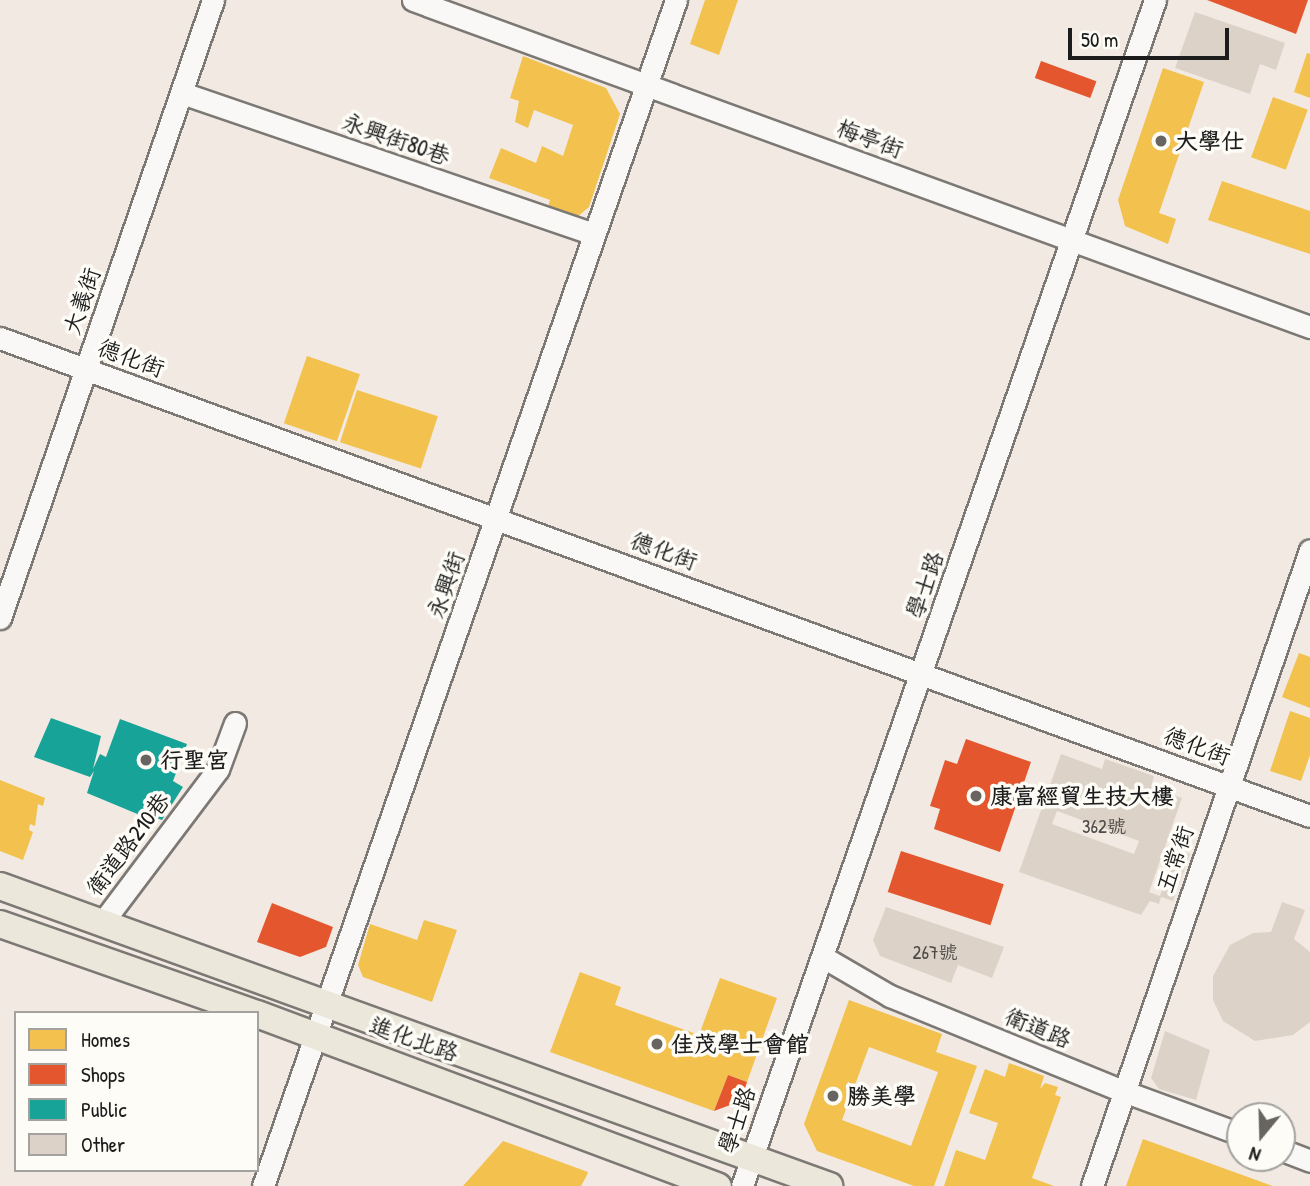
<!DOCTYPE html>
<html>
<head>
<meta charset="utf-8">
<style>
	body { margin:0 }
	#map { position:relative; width:1310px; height:1186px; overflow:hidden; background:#f2eae2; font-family:"Patrick Hand","LXGW WenKai TC",sans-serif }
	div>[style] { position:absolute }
	.homes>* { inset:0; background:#f2c14e; transform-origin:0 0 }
	.shops>* { inset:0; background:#e4572e; transform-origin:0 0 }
	.public>* { inset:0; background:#17a398 }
	.building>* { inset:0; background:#ddd2c7 }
	.roads { filter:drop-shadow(2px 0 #7c7975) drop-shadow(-2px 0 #7c7975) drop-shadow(0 2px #7c7975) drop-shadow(0 -2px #7c7975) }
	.minor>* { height:21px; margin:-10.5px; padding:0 10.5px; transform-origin:10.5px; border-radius:10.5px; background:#faf8f6 }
	.major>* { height:26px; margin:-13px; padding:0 13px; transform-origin:13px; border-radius:13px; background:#ebe7da }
	.dots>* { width:19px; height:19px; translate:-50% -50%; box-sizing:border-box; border:4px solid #fdfcf7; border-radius:50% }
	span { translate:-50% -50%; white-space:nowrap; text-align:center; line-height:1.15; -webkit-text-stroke:7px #fdfcf7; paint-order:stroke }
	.number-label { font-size:19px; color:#4d4a48 }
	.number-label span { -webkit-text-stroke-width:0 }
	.street-label { font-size:23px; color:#1c1c1c }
	.poi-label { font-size:23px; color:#1c1c1c; font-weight:700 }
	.left { translate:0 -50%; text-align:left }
	.legend { position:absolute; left:14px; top:1011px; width:245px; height:161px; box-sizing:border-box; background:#fdfcf7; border:2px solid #a3a29f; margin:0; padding:9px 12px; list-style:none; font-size:21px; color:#1c1c1c }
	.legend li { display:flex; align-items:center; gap:14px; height:35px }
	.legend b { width:35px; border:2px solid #a3a29f }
	.north { position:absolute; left:1226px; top:1102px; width:70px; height:70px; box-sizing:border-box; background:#fdfcf7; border:2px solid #a3a29f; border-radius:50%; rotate:199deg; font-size:19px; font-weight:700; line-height:28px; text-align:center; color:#1c1c1c }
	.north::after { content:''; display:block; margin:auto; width:24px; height:32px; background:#676461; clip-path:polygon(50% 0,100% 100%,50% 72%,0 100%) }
	.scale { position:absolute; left:1068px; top:28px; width:161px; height:32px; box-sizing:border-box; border:4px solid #1c1c1c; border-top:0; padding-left:9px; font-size:21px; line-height:24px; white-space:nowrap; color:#1c1c1c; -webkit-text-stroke:5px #fdfcf7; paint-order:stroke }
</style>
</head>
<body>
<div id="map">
	<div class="homes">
		<i style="clip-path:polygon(705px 0,738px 0,719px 55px,690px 44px)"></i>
		<i style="clip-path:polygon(1307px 53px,1310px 54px,1310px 98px,1294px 92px)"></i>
		<i style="clip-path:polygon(523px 56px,606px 88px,620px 114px,589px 207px,577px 217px,548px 207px,550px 200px,489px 178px,501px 148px,536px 163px,542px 146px,563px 156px,573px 125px,534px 110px,528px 128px,515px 122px,519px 101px,510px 98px)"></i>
		<i style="clip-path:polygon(1163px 68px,1204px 82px,1159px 213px,1176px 219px,1168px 244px,1125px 226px,1118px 200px)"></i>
		<i style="left:1273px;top:97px;width:37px;height:64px;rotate:20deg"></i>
		<i style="clip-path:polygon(1222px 181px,1310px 211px,1310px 254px,1208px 220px)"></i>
		<i style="left:307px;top:356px;width:56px;height:71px;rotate:19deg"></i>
		<i style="left:357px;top:390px;width:85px;height:55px;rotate:18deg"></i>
		<i style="clip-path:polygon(1299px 653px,1310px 657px,1310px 708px,1282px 697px)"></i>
		<i style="clip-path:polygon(1290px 711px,1310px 718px,1310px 755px,1301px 781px,1270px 771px)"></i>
		<i style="clip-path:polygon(0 780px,45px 798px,43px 806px,38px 804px,35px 826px,30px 824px,29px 830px,33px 832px,23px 860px,0 851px)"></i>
		<i style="clip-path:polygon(424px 920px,457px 930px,432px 1002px,363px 977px,358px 965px,370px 924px,417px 940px)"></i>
		<i style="clip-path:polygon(580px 972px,621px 987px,615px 1005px,699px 1035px,720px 978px,777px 998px,747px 1082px,728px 1075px,714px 1111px,550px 1052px)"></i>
		<i style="clip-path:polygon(evenodd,849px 1000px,942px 1034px,936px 1052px,977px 1066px,934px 1186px,914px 1186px,817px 1151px,804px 1124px,849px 1000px,869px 1047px,938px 1072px,911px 1146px,842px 1120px,869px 1047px)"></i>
		<i style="clip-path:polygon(1009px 1063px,1044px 1076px,1040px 1089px,1045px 1083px,1058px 1087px,1055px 1095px,1061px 1097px,1032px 1178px,1054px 1186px,944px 1186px,956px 1150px,985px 1160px,998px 1123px,969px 1113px,985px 1069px,1005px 1077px)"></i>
		<i style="clip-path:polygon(1143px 1139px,1273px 1186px,1126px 1186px)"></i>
		<i style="clip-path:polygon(503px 1141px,588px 1172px,587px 1175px,581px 1186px,463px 1186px)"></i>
	</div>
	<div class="shops">
		<i style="clip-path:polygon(1207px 0,1308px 0,1296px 34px)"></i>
		<i style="left:1041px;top:61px;width:59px;height:18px;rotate:20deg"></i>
		<i style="clip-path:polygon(966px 739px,1031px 762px,1000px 852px,934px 829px,940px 809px,930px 806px,945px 760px,957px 764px)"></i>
		<i style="left:901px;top:851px;width:108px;height:43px;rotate:18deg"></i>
		<i style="clip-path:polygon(272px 903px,333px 927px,326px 947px,300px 957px,257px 942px)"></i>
		<i style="clip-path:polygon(728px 1075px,747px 1082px,741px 1101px,714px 1111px)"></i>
	</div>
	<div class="public">
		<i style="clip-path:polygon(51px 718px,101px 736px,93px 769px,100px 754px,106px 757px,120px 719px,187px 744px,173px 781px,183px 787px,162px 820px,147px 815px,147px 818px,87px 793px,94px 771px,90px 777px,34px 757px)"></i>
	</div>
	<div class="building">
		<i style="clip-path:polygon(1195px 12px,1285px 43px,1276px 70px,1260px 64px,1250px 94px,1175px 68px)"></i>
		<i style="clip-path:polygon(evenodd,1061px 754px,1102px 769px,1105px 759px,1154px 776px,1151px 787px,1182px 798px,1149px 892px,1160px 896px,1177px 849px,1190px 854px,1173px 901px,1161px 897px,1159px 904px,1150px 901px,1141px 915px,1019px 872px,1061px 754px,1057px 811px,1139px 841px,1134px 854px,1052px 824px,1057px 811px)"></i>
		<i style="clip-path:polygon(1282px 902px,1305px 910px,1294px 939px,1310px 952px,1310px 1022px,1293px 1035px,1255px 1041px,1223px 1021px,1213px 1000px,1213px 976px,1230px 945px,1253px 933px,1271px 932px)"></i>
		<i style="clip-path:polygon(886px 907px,1004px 947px,992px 978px,958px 965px,951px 983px,880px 956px,873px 940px)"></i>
		<i style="clip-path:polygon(1165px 1031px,1210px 1050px,1196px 1100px,1159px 1089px,1151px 1078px)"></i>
	</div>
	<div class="roads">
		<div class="minor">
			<i style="left:413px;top:0;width:955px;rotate:20.03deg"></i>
			<i style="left:182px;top:93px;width:435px;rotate:18.9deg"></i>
			<i style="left:0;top:338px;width:1394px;rotate:20.05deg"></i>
			<i style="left:0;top:618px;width:654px;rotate:-70.98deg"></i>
			<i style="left:102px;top:923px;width:193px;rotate:-53deg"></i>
			<i style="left:218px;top:769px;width:49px;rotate:-69.7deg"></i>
			<i style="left:823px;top:957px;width:78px;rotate:30.2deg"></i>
			<i style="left:890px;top:996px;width:252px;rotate:22.2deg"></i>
			<i style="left:1123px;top:1091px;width:125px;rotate:20.2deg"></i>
			<i style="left:1282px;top:1150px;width:30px;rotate:21deg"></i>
			<i style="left:263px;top:1186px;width:1256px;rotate:-70.8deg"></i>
			<i style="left:742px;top:1186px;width:1256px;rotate:-70.8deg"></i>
			<i style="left:1092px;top:1186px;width:672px;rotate:-71.08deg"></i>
		</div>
		<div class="major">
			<i style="left:0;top:886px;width:882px;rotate:19.89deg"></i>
			<i style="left:0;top:924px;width:269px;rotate:19.3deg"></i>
			<i style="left:257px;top:1014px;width:492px;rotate:20.5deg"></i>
		</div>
	</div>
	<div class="dots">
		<i style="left:1161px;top:141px;background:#676461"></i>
		<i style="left:146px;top:760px;background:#676461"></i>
		<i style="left:976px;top:796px;background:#676461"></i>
		<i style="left:657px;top:1044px;background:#676461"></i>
		<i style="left:833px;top:1096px;background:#676461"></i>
	</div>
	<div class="number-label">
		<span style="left:1104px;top:827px">362號</span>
		<span style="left:935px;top:953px">267號</span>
	</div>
	<div class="street-label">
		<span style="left:396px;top:139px;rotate:19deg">永興街80巷</span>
		<span style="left:870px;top:139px;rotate:20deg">梅亭街</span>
		<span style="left:82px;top:301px;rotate:-71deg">大義街</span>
		<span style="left:131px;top:358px;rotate:20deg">德化街</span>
		<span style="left:664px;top:551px;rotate:20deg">德化街</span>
		<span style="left:446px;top:585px;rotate:-71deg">永興街</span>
		<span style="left:925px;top:585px;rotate:-71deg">學士路</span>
		<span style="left:1197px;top:746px;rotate:20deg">德化街</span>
		<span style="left:128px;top:844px;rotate:-53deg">衛道路210巷</span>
		<span style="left:1175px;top:859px;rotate:-71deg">五常街</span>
		<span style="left:1038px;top:1028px;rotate:22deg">衛道路</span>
		<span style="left:414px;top:1039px;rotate:19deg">進化北路</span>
		<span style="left:737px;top:1120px;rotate:-71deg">學士路</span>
	</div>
	<div class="poi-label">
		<span class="left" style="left:1175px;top:141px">大學仕</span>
		<span class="left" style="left:160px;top:760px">行聖宮</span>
		<span class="left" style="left:990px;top:796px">康富經貿生技大樓</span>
		<span class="left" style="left:671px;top:1044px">佳茂學士會館</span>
		<span class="left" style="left:847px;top:1096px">勝美學</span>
	</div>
	<ul class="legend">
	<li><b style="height:19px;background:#f2c14e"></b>Homes</li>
	<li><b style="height:19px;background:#e4572e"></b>Shops</li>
	<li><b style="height:19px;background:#17a398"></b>Public</li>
	<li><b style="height:19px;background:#ddd2c7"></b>Other</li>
	</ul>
	<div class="north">N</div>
	<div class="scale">50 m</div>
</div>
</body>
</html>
